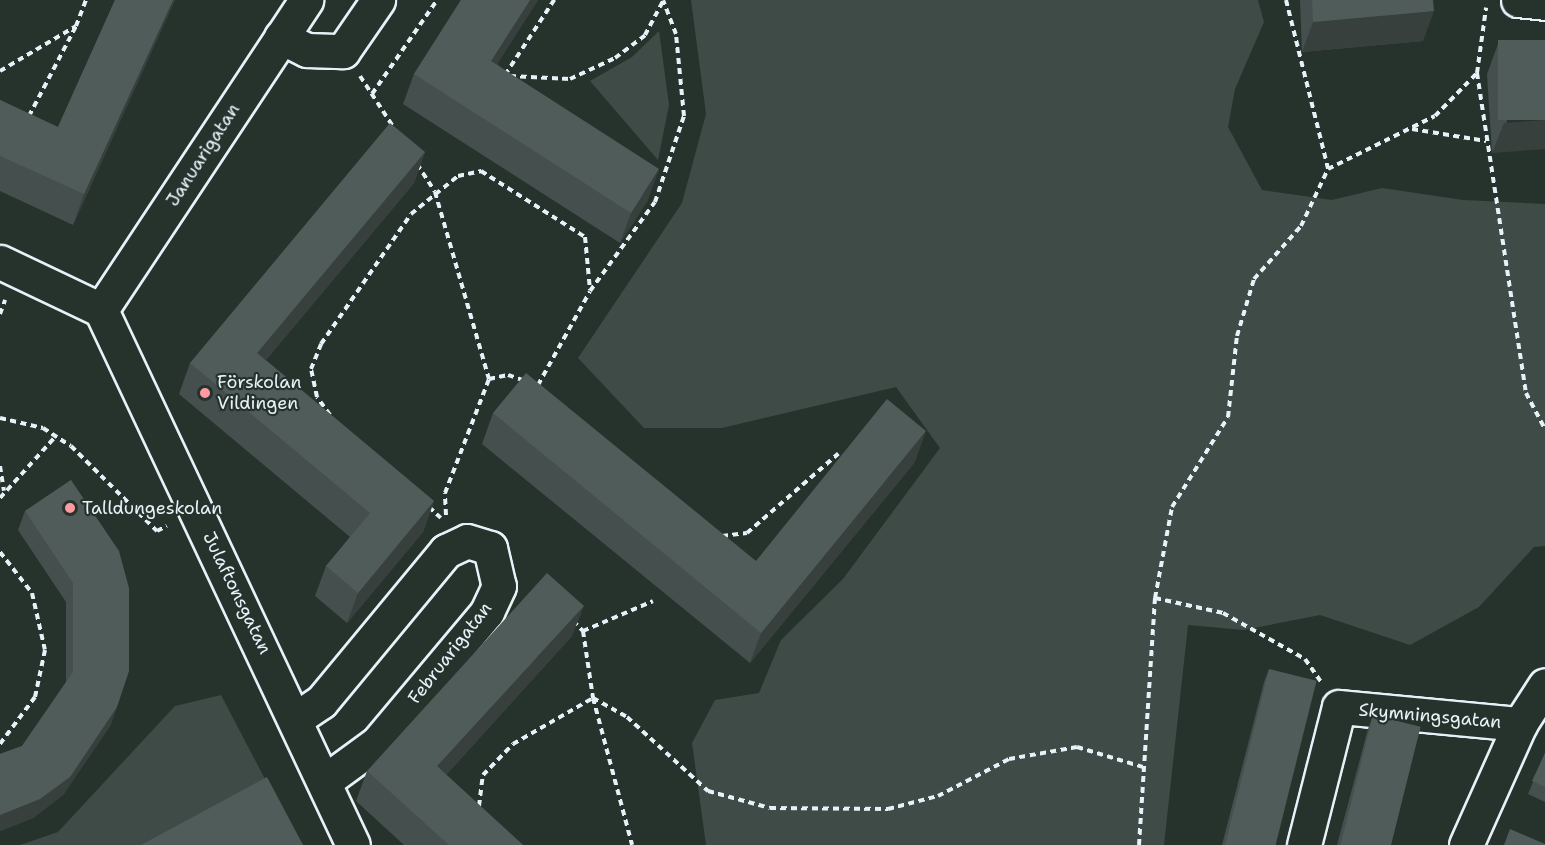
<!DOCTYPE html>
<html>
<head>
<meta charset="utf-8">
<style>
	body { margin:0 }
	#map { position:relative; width:1545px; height:845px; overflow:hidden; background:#26332d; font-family:"Shantell Sans",sans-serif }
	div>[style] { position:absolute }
	.green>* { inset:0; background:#3e4b47 }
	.path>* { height:4px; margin-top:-2px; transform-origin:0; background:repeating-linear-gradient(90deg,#e8f1f8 0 6px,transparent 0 10.5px) }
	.roads { filter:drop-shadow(2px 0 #e8f1f8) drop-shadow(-2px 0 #e8f1f8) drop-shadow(0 2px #e8f1f8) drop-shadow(0 -2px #e8f1f8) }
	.minor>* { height:33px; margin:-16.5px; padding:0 16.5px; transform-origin:16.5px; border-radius:16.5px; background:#26332d }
	.wall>* { inset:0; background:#454f4d }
	.shaded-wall>* { inset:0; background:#38403e }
	.building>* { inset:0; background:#505c59; transform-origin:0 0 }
	.dots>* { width:16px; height:16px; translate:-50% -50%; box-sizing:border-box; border:3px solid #26332d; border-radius:50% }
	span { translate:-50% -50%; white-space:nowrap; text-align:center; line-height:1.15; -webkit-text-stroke:4.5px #26332d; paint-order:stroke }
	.street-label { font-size:18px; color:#e8f1f8 }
	.poi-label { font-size:18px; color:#e8f1f8 }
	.left { translate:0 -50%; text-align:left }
</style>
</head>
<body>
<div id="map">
	<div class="green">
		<i style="clip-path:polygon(691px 0,1258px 0,1264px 22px,1235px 89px,1228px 127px,1262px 190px,1332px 200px,1382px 188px,1463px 200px,1545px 204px,1545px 546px,1534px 547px,1479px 607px,1410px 645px,1320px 615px,1244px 630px,1188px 625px,1164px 845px,706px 845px,692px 743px,715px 700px,759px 693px,781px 640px,843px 579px,940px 448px,896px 387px,722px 428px,644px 428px,578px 358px,682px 203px,706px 114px)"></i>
		<i style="clip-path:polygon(659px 31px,669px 105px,658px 160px,590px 81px,632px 57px)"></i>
		<i style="clip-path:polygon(221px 695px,266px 781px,149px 845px,20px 845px,58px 832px,175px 706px)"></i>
	</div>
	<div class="path">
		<i style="left:1286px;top:0;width:174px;rotate:76deg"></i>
		<i style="left:0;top:71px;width:88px;rotate:-30.6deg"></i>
		<i style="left:76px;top:26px;width:28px;rotate:-69deg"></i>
		<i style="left:1477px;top:73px;width:324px;rotate:81.3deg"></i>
		<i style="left:1526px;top:393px;width:41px;rotate:62.2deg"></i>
		<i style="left:505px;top:75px;width:90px;rotate:-56.8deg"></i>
		<i style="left:360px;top:76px;width:62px;rotate:56.8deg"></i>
		<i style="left:510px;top:76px;width:60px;rotate:2.9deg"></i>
		<i style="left:570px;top:79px;width:50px;rotate:-25deg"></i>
		<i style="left:615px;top:58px;width:38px;rotate:-37deg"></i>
		<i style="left:645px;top:35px;width:40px;rotate:-62deg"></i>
		<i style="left:372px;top:94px;width:114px;rotate:-55.3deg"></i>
		<i style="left:29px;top:116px;width:102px;rotate:-62.4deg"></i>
		<i style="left:1412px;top:129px;width:75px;rotate:9.2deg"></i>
		<i style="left:417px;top:164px;width:33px;rotate:57deg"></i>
		<i style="left:435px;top:192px;width:195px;rotate:73.9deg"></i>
		<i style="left:0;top:314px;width:15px;rotate:-70deg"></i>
		<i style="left:538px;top:385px;width:107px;rotate:-61deg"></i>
		<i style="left:590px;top:291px;width:110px;rotate:-53.9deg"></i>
		<i style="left:655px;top:202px;width:91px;rotate:-71.4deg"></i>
		<i style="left:684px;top:116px;width:82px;rotate:-95.6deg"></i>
		<i style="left:676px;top:34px;width:36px;rotate:-111deg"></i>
		<i style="left:330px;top:415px;width:22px;rotate:-126deg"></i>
		<i style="left:317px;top:397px;width:29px;rotate:-102deg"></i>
		<i style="left:311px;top:369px;width:27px;rotate:-68deg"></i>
		<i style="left:321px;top:344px;width:158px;rotate:-55.3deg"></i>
		<i style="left:411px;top:214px;width:60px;rotate:-39deg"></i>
		<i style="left:458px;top:176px;width:24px;rotate:-12deg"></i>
		<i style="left:481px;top:171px;width:123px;rotate:32.4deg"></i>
		<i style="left:585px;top:237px;width:53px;rotate:84.6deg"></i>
		<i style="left:0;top:418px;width:44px;rotate:13.1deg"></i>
		<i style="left:43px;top:428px;width:33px;rotate:33deg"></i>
		<i style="left:71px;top:446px;width:121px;rotate:44.7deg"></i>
		<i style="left:157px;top:531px;width:11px;rotate:-27deg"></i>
		<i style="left:0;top:466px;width:25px;rotate:81deg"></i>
		<i style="left:0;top:498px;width:84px;rotate:-47.9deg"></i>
		<i style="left:429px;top:507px;width:16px;rotate:43deg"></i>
		<i style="left:446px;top:515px;width:22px;rotate:-93deg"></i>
		<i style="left:445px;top:493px;width:122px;rotate:-68.9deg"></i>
		<i style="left:489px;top:379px;width:19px;rotate:-12deg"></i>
		<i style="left:508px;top:375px;width:18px;rotate:19deg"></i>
		<i style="left:722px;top:536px;width:25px;rotate:-7deg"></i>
		<i style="left:747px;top:533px;width:121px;rotate:-41deg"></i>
		<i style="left:0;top:552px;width:52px;rotate:52deg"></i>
		<i style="left:32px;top:593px;width:58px;rotate:77.2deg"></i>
		<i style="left:45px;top:650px;width:48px;rotate:102deg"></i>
		<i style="left:35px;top:697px;width:59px;rotate:126.7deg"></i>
		<i style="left:1155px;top:598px;width:70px;rotate:12.4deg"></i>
		<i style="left:1223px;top:613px;width:94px;rotate:29.3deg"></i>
		<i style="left:1305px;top:659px;width:28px;rotate:55deg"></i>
		<i style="left:573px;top:621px;width:14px;rotate:45deg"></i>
		<i style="left:583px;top:631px;width:68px;rotate:81.5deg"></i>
		<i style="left:593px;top:698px;width:39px;rotate:29deg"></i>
		<i style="left:627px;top:717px;width:110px;rotate:42.4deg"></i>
		<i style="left:708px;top:791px;width:64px;rotate:15.3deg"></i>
		<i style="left:770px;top:808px;width:118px;rotate:0.5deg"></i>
		<i style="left:888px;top:809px;width:52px;rotate:-14.6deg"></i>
		<i style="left:938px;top:796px;width:80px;rotate:-27.5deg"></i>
		<i style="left:1009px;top:759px;width:69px;rotate:-10deg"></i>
		<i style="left:1077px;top:747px;width:72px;rotate:16.9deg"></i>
		<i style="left:583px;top:631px;width:76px;rotate:-23.2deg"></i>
		<i style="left:479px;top:806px;width:31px;rotate:-83deg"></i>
		<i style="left:483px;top:775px;width:43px;rotate:-45.9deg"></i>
		<i style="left:513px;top:744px;width:92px;rotate:-29.9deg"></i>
		<i style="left:593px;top:698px;width:152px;rotate:75.1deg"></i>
		<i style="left:1139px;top:845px;width:248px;rotate:-86.3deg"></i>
		<i style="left:1155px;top:598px;width:93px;rotate:-79.4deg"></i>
		<i style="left:1172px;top:507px;width:106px;rotate:-58.1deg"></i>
		<i style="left:1228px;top:417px;width:81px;rotate:-83.7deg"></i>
		<i style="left:1237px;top:336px;width:59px;rotate:-73.4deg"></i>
		<i style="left:1254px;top:279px;width:71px;rotate:-48.4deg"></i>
		<i style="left:1301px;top:226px;width:63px;rotate:-64.7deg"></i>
		<i style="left:1328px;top:169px;width:119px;rotate:-26.4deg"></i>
		<i style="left:1435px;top:116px;width:60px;rotate:-45.7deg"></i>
		<i style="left:1477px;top:73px;width:66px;rotate:-82.1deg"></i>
	</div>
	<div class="roads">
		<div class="minor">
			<i style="left:1518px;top:0;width:27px;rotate:6deg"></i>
			<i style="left:281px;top:37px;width:29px;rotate:27deg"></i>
			<i style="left:307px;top:50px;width:36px;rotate:2deg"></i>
			<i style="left:343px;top:51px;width:62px;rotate:-55.5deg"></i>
			<i style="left:0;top:262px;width:112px;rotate:25.4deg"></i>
			<i style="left:101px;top:310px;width:591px;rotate:64.78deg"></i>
			<i style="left:101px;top:310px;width:372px;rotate:-56.5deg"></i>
			<i style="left:297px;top:718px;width:29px;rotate:-34deg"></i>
			<i style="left:321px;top:702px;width:196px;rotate:-50.4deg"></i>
			<i style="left:446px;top:551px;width:23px;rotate:-25deg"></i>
			<i style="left:467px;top:541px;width:24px;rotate:17deg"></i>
			<i style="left:490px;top:548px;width:39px;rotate:77deg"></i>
			<i style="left:499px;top:586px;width:29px;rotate:115deg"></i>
			<i style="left:487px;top:612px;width:171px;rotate:130deg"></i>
			<i style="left:377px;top:743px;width:64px;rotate:143.8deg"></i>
			<i style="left:1304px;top:845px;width:142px;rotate:-75.8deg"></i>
			<i style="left:1339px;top:707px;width:182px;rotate:5.4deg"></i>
			<i style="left:1466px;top:845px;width:133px;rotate:-65.9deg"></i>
			<i style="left:1520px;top:724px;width:46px;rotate:-57.3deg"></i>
		</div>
	</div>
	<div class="wall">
		<i style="clip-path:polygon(115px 0,175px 0,73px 225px,0 191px,0 100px,58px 127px)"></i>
		<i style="clip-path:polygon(461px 0,538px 0,497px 64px,648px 200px,620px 243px,403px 104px,414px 74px)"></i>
		<i style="clip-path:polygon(1300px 0,1433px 0,1423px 41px,1302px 52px)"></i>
		<i style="clip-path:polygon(1545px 40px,1492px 153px,1487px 74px,1498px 44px)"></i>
		<i style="clip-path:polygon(425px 152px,414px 183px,266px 360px,434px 501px,423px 532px,347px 623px,315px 596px,326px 566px,350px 537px,179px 394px,190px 363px)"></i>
		<i style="clip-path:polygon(493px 413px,756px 561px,915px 462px,750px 663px,482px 444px)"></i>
		<i style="clip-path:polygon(71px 480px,117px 707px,110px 726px,63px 795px,33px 818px,0 831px,0 754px,22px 746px,66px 682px,66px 602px,18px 530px,25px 511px)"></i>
		<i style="clip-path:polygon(572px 636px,446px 775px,523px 845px,404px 845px,356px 801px,367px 771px)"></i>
		<i style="clip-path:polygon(1269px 669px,1275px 845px,1222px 845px,1264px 682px)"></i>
		<i style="clip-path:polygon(1373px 715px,1390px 845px,1337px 845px,1368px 729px)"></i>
		<i style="clip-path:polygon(1545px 753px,1545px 802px,1528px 794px)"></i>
	</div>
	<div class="shaded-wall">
		<i style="clip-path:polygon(173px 0,175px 0,73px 225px,84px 194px)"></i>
		<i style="clip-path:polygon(530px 0,538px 0,480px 91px,491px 61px)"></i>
		<i style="clip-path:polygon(1434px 11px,1423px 41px,1302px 52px,1313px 22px)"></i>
		<i style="clip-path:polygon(1545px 120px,1545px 149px,1492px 153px,1504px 123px)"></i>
		<i style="clip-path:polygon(425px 152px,414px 183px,246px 384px,257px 353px)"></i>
		<i style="clip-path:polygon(659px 169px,648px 200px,620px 243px,631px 213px)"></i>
		<i style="clip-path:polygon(926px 431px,915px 462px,750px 663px,761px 633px)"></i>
		<i style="clip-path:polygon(434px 501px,423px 532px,347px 623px,358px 593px)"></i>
		<i style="clip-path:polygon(584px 606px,572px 636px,426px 797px,437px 766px)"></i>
		<i style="clip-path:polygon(117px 707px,110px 726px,63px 795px,33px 818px,0 831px,0 815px)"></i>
	</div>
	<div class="building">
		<i style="clip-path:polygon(115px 0,173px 0,84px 194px,0 156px,0 100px,58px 127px)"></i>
		<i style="clip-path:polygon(461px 0,530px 0,491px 61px,659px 169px,631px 213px,414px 74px)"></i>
		<i style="clip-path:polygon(1312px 0,1433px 0,1434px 11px,1313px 22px)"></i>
		<i style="left:1545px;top:40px;width:80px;height:47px;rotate:90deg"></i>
		<i style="clip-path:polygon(390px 123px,425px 152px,257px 353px,434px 501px,358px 593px,326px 566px,370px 513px,190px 363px)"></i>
		<i style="clip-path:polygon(526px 373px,756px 561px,887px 399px,926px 431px,761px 633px,493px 413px)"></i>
		<i style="clip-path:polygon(71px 480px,119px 551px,129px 588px,129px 671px,117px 707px,70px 777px,40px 799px,0 815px,0 754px,22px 746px,73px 672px,73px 583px,25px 511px)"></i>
		<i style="clip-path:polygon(547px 573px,584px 606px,437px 766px,523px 845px,449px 845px,367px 771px)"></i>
		<i style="left:1269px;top:669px;width:49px;height:182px;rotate:14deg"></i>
		<i style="left:1373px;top:715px;width:49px;height:134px;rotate:14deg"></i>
		<i style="clip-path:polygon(1545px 753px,1545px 787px,1532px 781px)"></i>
		<i style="clip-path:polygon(267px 777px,303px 845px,141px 845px)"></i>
		<i style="clip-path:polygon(1510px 829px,1545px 844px,1545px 845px,1504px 845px)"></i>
	</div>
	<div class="dots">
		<i style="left:205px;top:393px;background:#ff9aa2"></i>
		<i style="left:70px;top:508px;background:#ff9aa2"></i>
	</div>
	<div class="street-label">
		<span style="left:203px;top:155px;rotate:-57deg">Januarigatan</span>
		<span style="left:237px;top:593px;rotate:64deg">Julaftonsgatan</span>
		<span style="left:450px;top:653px;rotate:-52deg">Februarigatan</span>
		<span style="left:1430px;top:716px;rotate:5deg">Skymningsgatan</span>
	</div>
	<div class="poi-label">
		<span class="left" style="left:217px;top:393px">Förskolan<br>Vildingen</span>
		<span class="left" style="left:82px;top:508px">Talldungeskolan</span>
	</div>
</div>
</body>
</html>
